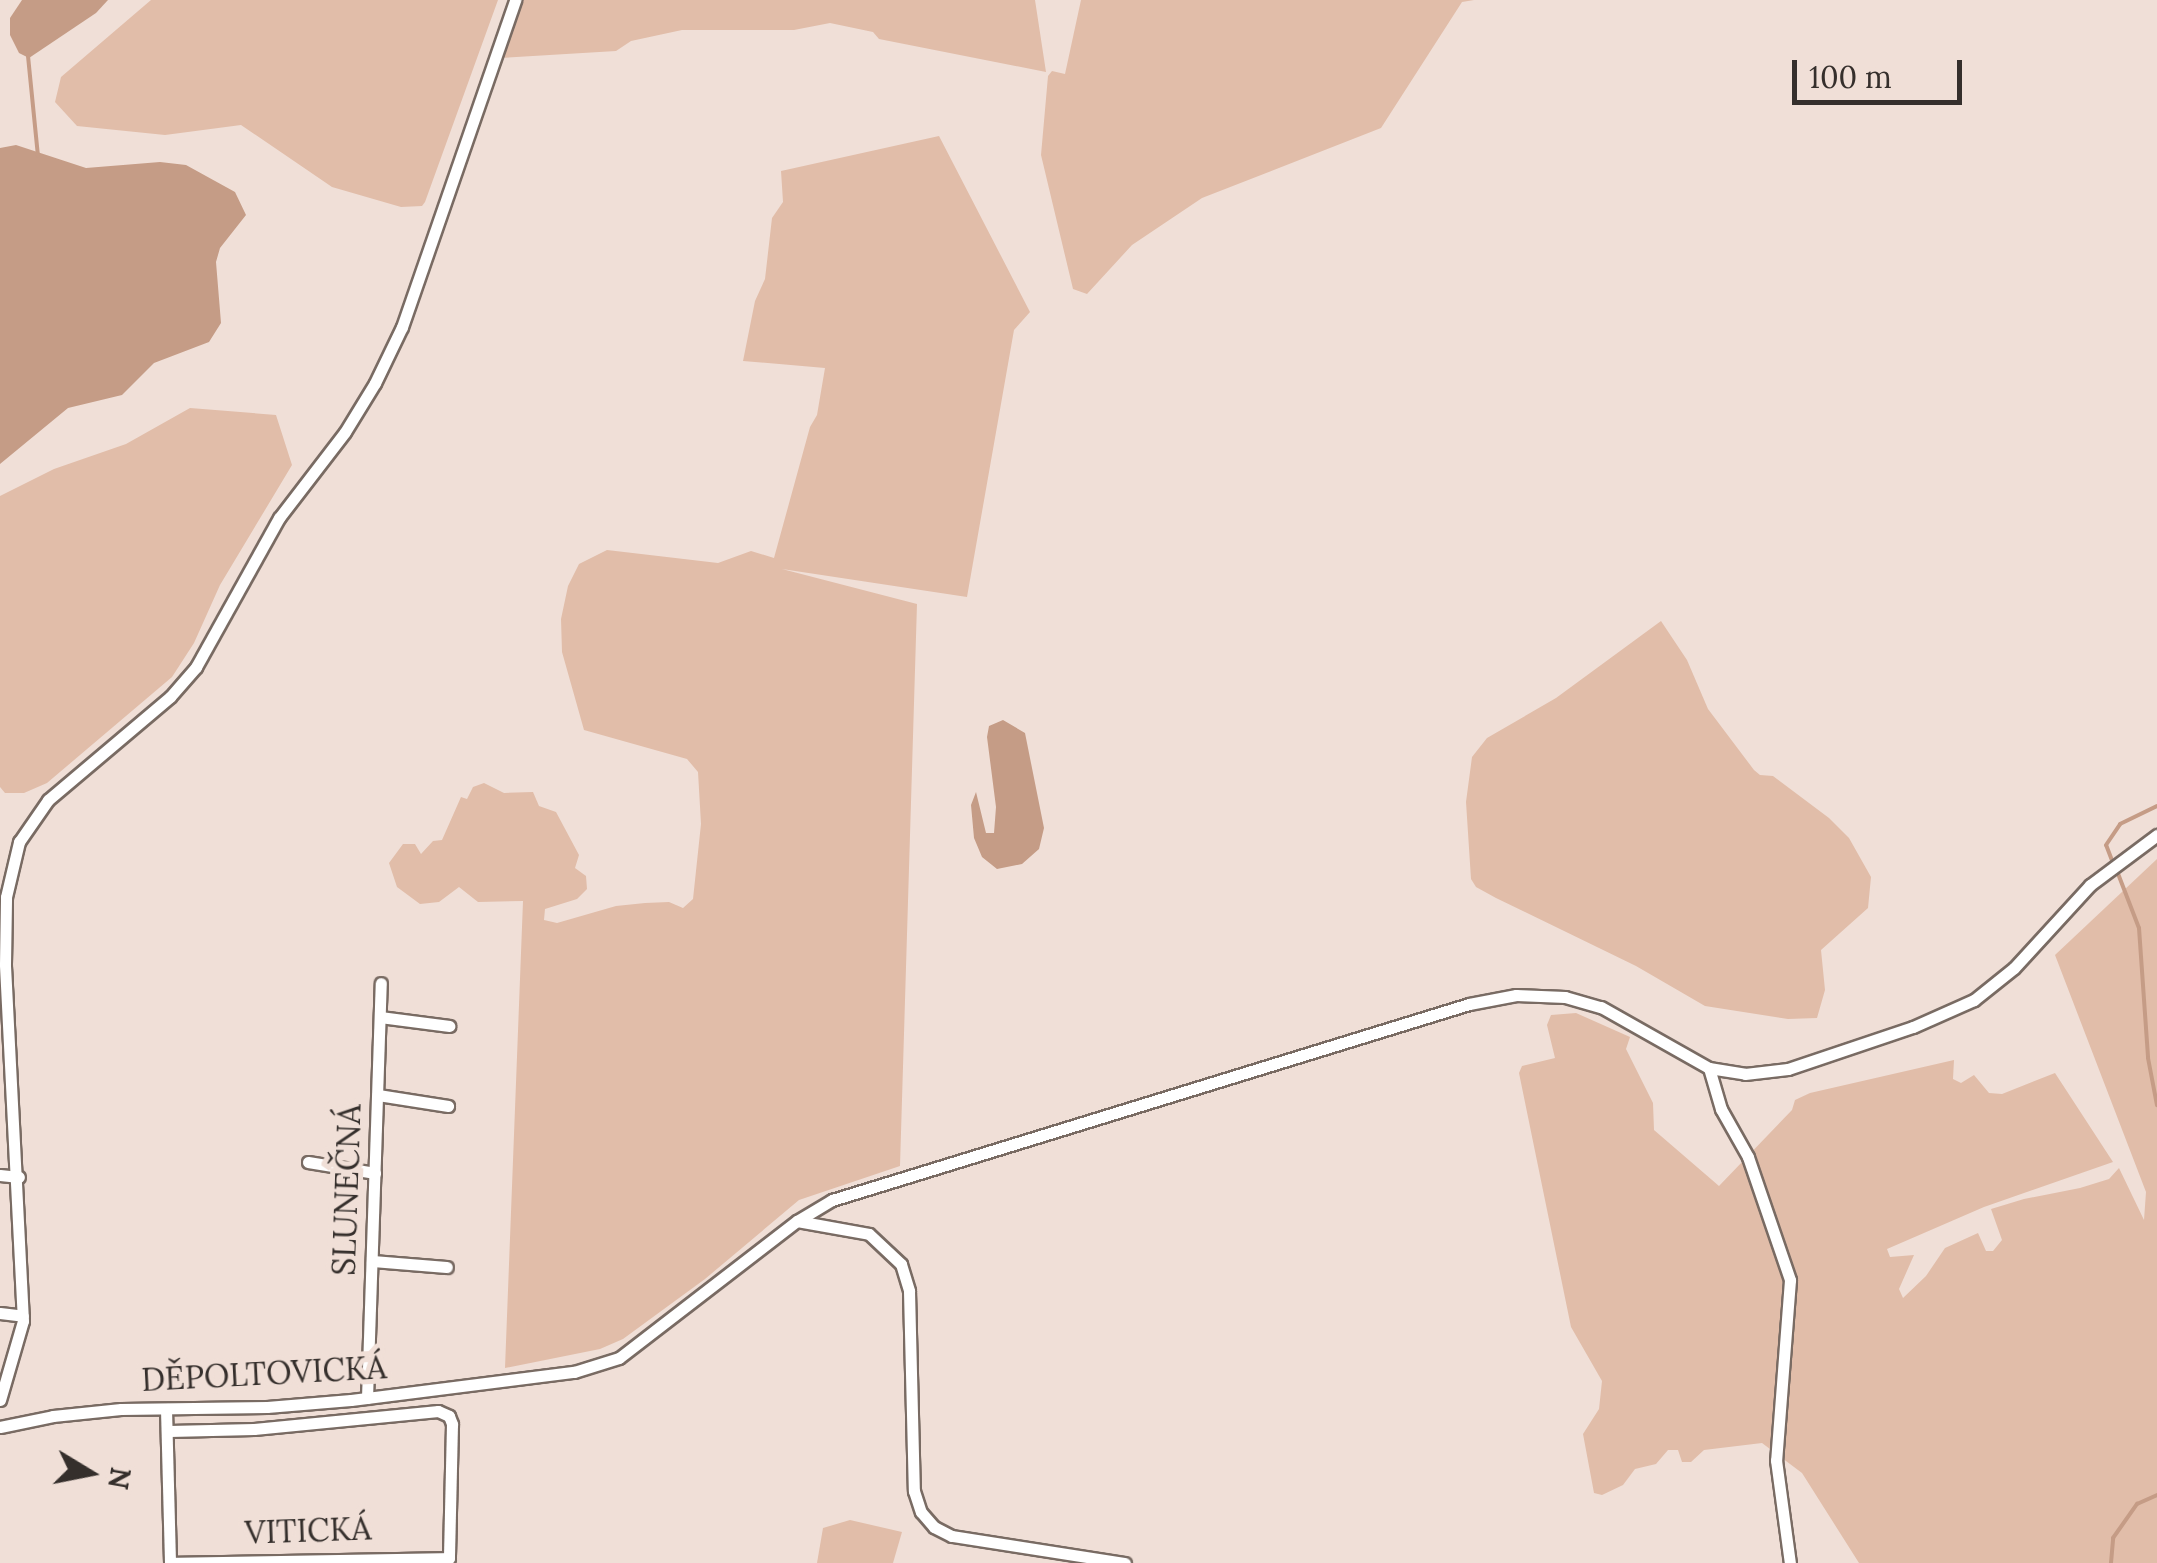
<!DOCTYPE html>
<html>
<head>
<meta charset="utf-8">
<style>
	body { margin:0 }
	#map { position:relative; width:2157px; height:1563px; overflow:hidden; background:#f0dfd7; font-family:Lora,serif }
	div>[style] { position:absolute }
	.green>* { inset:0; background:#e1bda9 }
	.water>* { inset:0; background:#c59c86 }
	.stream>* { height:4px; margin:-2px; padding:0 2px; transform-origin:2px; border-radius:2px; background:#c59c86 }
	.roads { filter:drop-shadow(2px 0 #796b63) drop-shadow(-2px 0 #796b63) drop-shadow(0 2px #796b63) drop-shadow(0 -2px #796b63) }
	.minor>* { height:11px; margin:-5.5px; padding:0 5.5px; transform-origin:5.5px; border-radius:5.5px; background:#fff }
	span { translate:-50% -50%; white-space:nowrap; text-align:center; line-height:1.15; -webkit-text-stroke:10px #f0dfd7; paint-order:stroke }
	.street-label { font-size:32px; color:#352f2c }
	.north { position:absolute; left:40px; top:1423px; width:100px; height:100px; -webkit-text-stroke:8px #f0dfd7; paint-order:stroke; rotate:100deg; font-size:28px; font-weight:700; line-height:40px; text-align:center; color:#352f2c }
	.north::after { content:''; display:block; margin:auto; width:35px; height:45px; background:#352f2c; clip-path:polygon(50% 0,100% 100%,50% 72%,0 100%) }
	.scale { position:absolute; left:1792px; top:60px; width:170px; height:45px; box-sizing:border-box; border:5px solid #352f2c; border-top:0; padding-left:12px; font-size:30px; line-height:35px; white-space:nowrap; color:#352f2c; -webkit-text-stroke:8px #f0dfd7; paint-order:stroke }
</style>
</head>
<body>
<div id="map">
	<div class="green">
		<i style="clip-path:polygon(151px 0,498px 0,425px 202px,422px 206px,401px 207px,332px 187px,241px 125px,165px 135px,77px 126px,55px 102px,61px 77px)"></i>
		<i style="clip-path:polygon(522px 0,1035px 0,1046px 72px,879px 39px,873px 32px,830px 23px,794px 30px,682px 30px,631px 41px,616px 51px,500px 58px)"></i>
		<i style="clip-path:polygon(1081px 0,1474px 0,1462px 2px,1381px 128px,1202px 198px,1132px 245px,1087px 294px,1073px 289px,1041px 155px,1048px 76px,1052px 71px,1065px 74px)"></i>
		<i style="clip-path:polygon(939px 136px,1030px 312px,1014px 330px,967px 597px,782px 569px,917px 604px,900px 1166px,799px 1200px,705px 1279px,623px 1339px,600px 1349px,505px 1368px,523px 901px,478px 902px,459px 887px,439px 902px,420px 904px,397px 887px,389px 863px,403px 844px,415px 844px,421px 854px,433px 841px,442px 840px,461px 797px,467px 799px,473px 787px,484px 783px,504px 793px,533px 792px,539px 806px,556px 812px,579px 855px,575px 868px,586px 876px,587px 889px,577px 899px,545px 909px,544px 920px,557px 923px,616px 906px,645px 903px,669px 902px,683px 908px,693px 899px,701px 824px,698px 772px,687px 759px,584px 730px,562px 652px,561px 619px,568px 586px,579px 564px,607px 550px,718px 563px,751px 551px,774px 558px,810px 427px,817px 415px,825px 368px,743px 361px,755px 301px,765px 279px,772px 218px,783px 202px,781px 171px)"></i>
		<i style="clip-path:polygon(190px 408px,276px 415px,292px 465px,220px 585px,194px 643px,172px 677px,47px 783px,24px 793px,5px 793px,0 787px,0 496px,54px 469px,126px 444px)"></i>
		<i style="clip-path:polygon(1661px 621px,1687px 660px,1708px 709px,1754px 770px,1760px 775px,1773px 776px,1829px 818px,1849px 838px,1871px 877px,1868px 908px,1821px 950px,1825px 990px,1817px 1018px,1788px 1019px,1705px 1006px,1636px 966px,1496px 898px,1476px 887px,1471px 879px,1466px 802px,1472px 757px,1487px 738px,1556px 698px)"></i>
		<i style="clip-path:polygon(2157px 859px,2157px 1563px,1859px 1563px,1802px 1473px,1762px 1443px,1704px 1450px,1691px 1462px,1682px 1462px,1678px 1450px,1668px 1450px,1656px 1464px,1635px 1469px,1623px 1485px,1602px 1495px,1594px 1493px,1583px 1434px,1599px 1409px,1602px 1381px,1571px 1327px,1519px 1073px,1522px 1066px,1555px 1058px,1547px 1025px,1551px 1015px,1576px 1013px,1630px 1037px,1626px 1049px,1653px 1103px,1654px 1130px,1719px 1186px,1792px 1110px,1795px 1100px,1810px 1093px,1954px 1060px,1953px 1079px,1961px 1083px,1974px 1075px,1989px 1093px,2002px 1094px,2055px 1073px,2113px 1162px,1984px 1207px,1887px 1249px,1890px 1257px,1914px 1255px,1899px 1289px,1903px 1298px,1926px 1276px,1945px 1248px,1978px 1233px,1986px 1251px,1993px 1251px,2002px 1240px,1991px 1209px,2024px 1199px,2080px 1188px,2109px 1179px,2119px 1168px,2144px 1220px,2146px 1192px,2055px 955px)"></i>
		<i style="clip-path:polygon(850px 1520px,902px 1532px,893px 1563px,817px 1563px,823px 1528px)"></i>
	</div>
	<div class="water">
		<i style="clip-path:polygon(22px 0,108px 0,96px 13px,29px 58px,19px 53px,10px 35px,10px 18px)"></i>
		<i style="clip-path:polygon(16px 145px,86px 168px,160px 162px,186px 165px,235px 192px,246px 215px,220px 248px,216px 262px,221px 323px,209px 342px,154px 363px,122px 395px,68px 408px,0 464px,0 148px)"></i>
		<i style="clip-path:polygon(1003px 720px,1025px 733px,1044px 828px,1039px 849px,1022px 864px,997px 869px,982px 857px,974px 838px,971px 805px,976px 792px,986px 833px,994px 833px,996px 807px,987px 737px,989px 726px)"></i>
	</div>
	<div class="stream">
		<i style="left:28px;top:56px;width:100px;rotate:84.3deg"></i>
		<i style="left:2113px;top:863px;width:19px;rotate:-111deg"></i>
		<i style="left:2106px;top:845px;width:25px;rotate:-56deg"></i>
		<i style="left:2120px;top:824px;width:41px;rotate:-25.9deg"></i>
		<i style="left:2117px;top:871px;width:61px;rotate:68.9deg"></i>
		<i style="left:2139px;top:928px;width:130px;rotate:86deg"></i>
		<i style="left:2148px;top:1058px;width:48px;rotate:79.2deg"></i>
		<i style="left:2111px;top:1563px;width:25px;rotate:-85deg"></i>
		<i style="left:2113px;top:1538px;width:42px;rotate:-54.8deg"></i>
		<i style="left:2137px;top:1504px;width:22px;rotate:-24deg"></i>
	</div>
	<div class="roads">
		<div class="minor">
			<i style="left:380px;top:1017px;width:70px;rotate:7.4deg"></i>
			<i style="left:1709px;top:1068px;width:43px;rotate:73.7deg"></i>
			<i style="left:1721px;top:1109px;width:55px;rotate:60.6deg"></i>
			<i style="left:1748px;top:1157px;width:130px;rotate:71.1deg"></i>
			<i style="left:1790px;top:1280px;width:181px;rotate:94.4deg"></i>
			<i style="left:1776px;top:1460px;width:104px;rotate:82.3deg"></i>
			<i style="left:378px;top:1095px;width:71px;rotate:8.9deg"></i>
			<i style="left:308px;top:1162px;width:68px;rotate:9.3deg"></i>
			<i style="left:0;top:1175px;width:19px;rotate:6deg"></i>
			<i style="left:797px;top:1221px;width:73px;rotate:10.2deg"></i>
			<i style="left:869px;top:1234px;width:44px;rotate:43.2deg"></i>
			<i style="left:901px;top:1264px;width:28px;rotate:73deg"></i>
			<i style="left:909px;top:1291px;width:200px;rotate:88.6deg"></i>
			<i style="left:914px;top:1491px;width:22px;rotate:72deg"></i>
			<i style="left:921px;top:1512px;width:20px;rotate:49deg"></i>
			<i style="left:934px;top:1527px;width:20px;rotate:27deg"></i>
			<i style="left:952px;top:1536px;width:175px;rotate:8.9deg"></i>
			<i style="left:372px;top:1261px;width:75px;rotate:4.6deg"></i>
			<i style="left:0;top:1313px;width:23px;rotate:7deg"></i>
			<i style="left:367px;top:1398px;width:415px;rotate:-88.1deg"></i>
			<i style="left:0;top:1400px;width:82px;rotate:-73.8deg"></i>
			<i style="left:23px;top:1321px;width:357px;rotate:-92.9deg"></i>
			<i style="left:5px;top:964px;width:67px;rotate:-89.1deg"></i>
			<i style="left:6px;top:897px;width:57px;rotate:-76.7deg"></i>
			<i style="left:19px;top:842px;width:51px;rotate:-55.4deg"></i>
			<i style="left:48px;top:800px;width:160px;rotate:-40.2deg"></i>
			<i style="left:170px;top:697px;width:40px;rotate:-49deg"></i>
			<i style="left:196px;top:667px;width:171px;rotate:-60.9deg"></i>
			<i style="left:279px;top:518px;width:108px;rotate:-52.5deg"></i>
			<i style="left:345px;top:432px;width:57px;rotate:-58.5deg"></i>
			<i style="left:375px;top:383px;width:62px;rotate:-64.3deg"></i>
			<i style="left:402px;top:327px;width:346px;rotate:-70.9deg"></i>
			<i style="left:166px;top:1409px;width:154px;rotate:88.5deg"></i>
			<i style="left:0;top:1427px;width:54px;rotate:-11.7deg"></i>
			<i style="left:53px;top:1416px;width:68px;rotate:-5.9deg"></i>
			<i style="left:121px;top:1409px;width:146px;rotate:-0.8deg"></i>
			<i style="left:267px;top:1407px;width:84px;rotate:-4.8deg"></i>
			<i style="left:351px;top:1400px;width:225px;rotate:-7.2deg"></i>
			<i style="left:574px;top:1372px;width:47px;rotate:-17.3deg"></i>
			<i style="left:619px;top:1358px;width:225px;rotate:-37.6deg"></i>
			<i style="left:797px;top:1221px;width:41px;rotate:-31deg"></i>
			<i style="left:832px;top:1200px;width:666px;rotate:-17.1deg"></i>
			<i style="left:1469px;top:1004px;width:48px;rotate:-10.8deg"></i>
			<i style="left:1516px;top:995px;width:49px;rotate:2.3deg"></i>
			<i style="left:1565px;top:997px;width:37px;rotate:16deg"></i>
			<i style="left:1601px;top:1007px;width:124px;rotate:29.5deg"></i>
			<i style="left:1709px;top:1068px;width:36px;rotate:9deg"></i>
			<i style="left:1745px;top:1074px;width:43px;rotate:-6.6deg"></i>
			<i style="left:1788px;top:1069px;width:132px;rotate:-18.6deg"></i>
			<i style="left:1913px;top:1027px;width:67px;rotate:-23.9deg"></i>
			<i style="left:1974px;top:1000px;width:51px;rotate:-38.7deg"></i>
			<i style="left:2014px;top:968px;width:113px;rotate:-47.5deg"></i>
			<i style="left:2090px;top:885px;width:84px;rotate:-36.7deg"></i>
			<i style="left:169px;top:1431px;width:85px;rotate:-1.3deg"></i>
			<i style="left:254px;top:1429px;width:185px;rotate:-5.6deg"></i>
			<i style="left:438px;top:1411px;width:12px;rotate:24deg"></i>
			<i style="left:449px;top:1416px;width:9px;rotate:69deg"></i>
			<i style="left:452px;top:1424px;width:134px;rotate:91.3deg"></i>
			<i style="left:449px;top:1558px;width:279px;rotate:179deg"></i>
		</div>
	</div>
	<div class="street-label">
		<span style="left:347px;top:1190px;rotate:-88deg">SLUNEČNÁ</span>
		<span style="left:264px;top:1374px;rotate:-3deg">DĚPOLTOVICKÁ</span>
		<span style="left:308px;top:1531px;rotate:-2deg">VITICKÁ</span>
	</div>
	<div class="north">N</div>
	<div class="scale">100 m</div>
</div>
</body>
</html>
